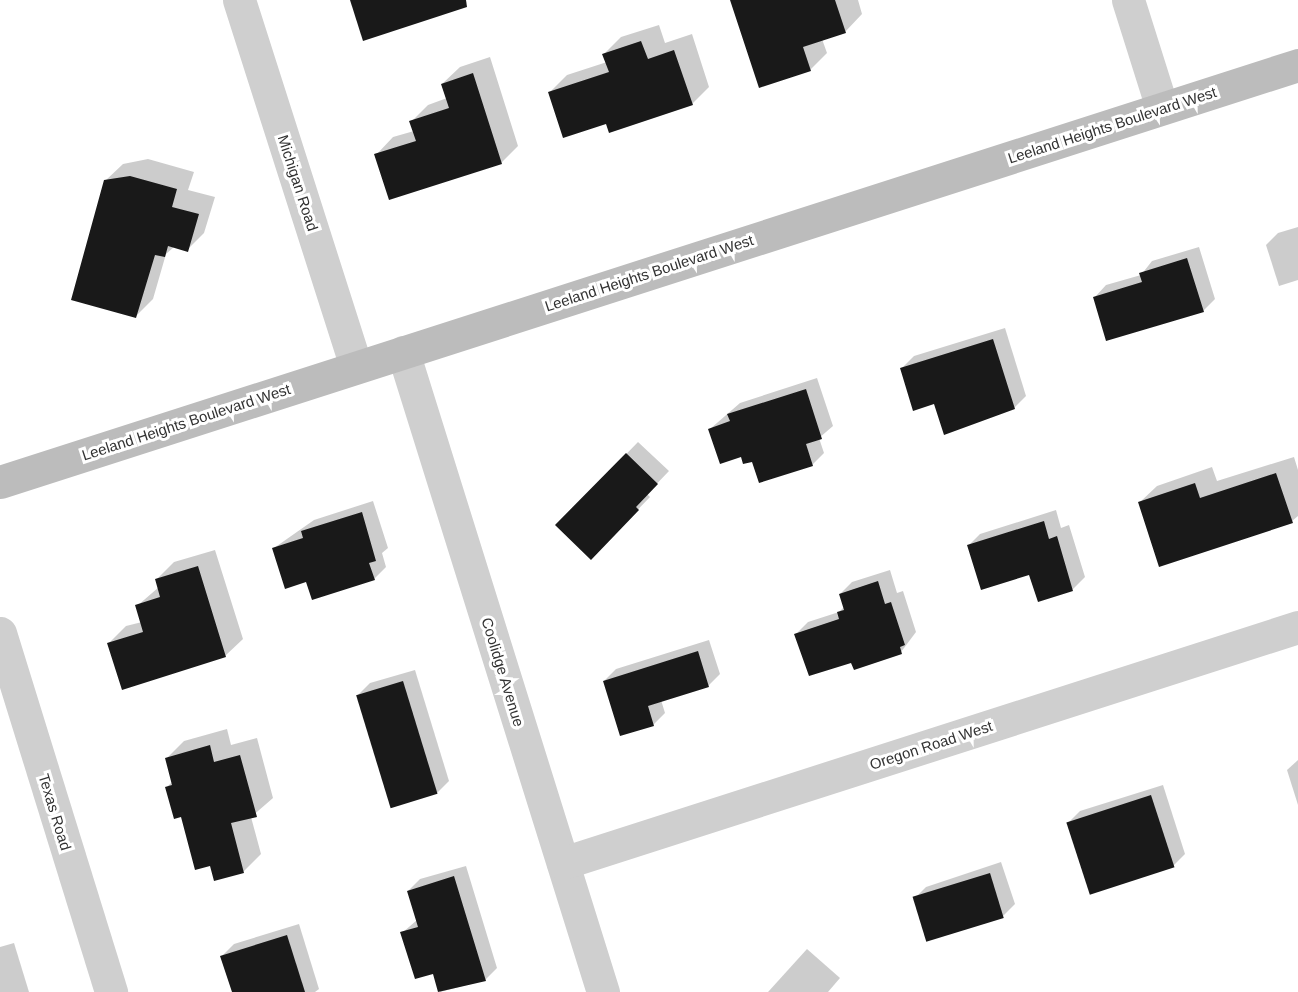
<!DOCTYPE html>
<html>
<head>
<meta charset="utf-8">
<style>
	body { margin:0 }
	#map { position:relative; width:1298px; height:992px; overflow:hidden; background:#fff; font-family:Helvetica,sans-serif }
	div>[style] { position:absolute }
	.shadow>* { inset:0; background:#0003 }
	.building>* { inset:0; background:#191919; transform-origin:0 0 }
	.minor>* { height:33px; margin:-16.5px; padding:0 16.5px; transform-origin:16.5px; border-radius:16.5px; background:#cfcfcf }
	.secondary>* { height:33px; margin:-16.5px; padding:0 16.5px; transform-origin:16.5px; border-radius:16.5px; background:#bcbcbc }
	span { translate:-50% -50%; white-space:nowrap; text-align:center; line-height:1.15; -webkit-text-stroke:6px #fff; paint-order:stroke }
	.street-label { font-size:15px; color:#323232 }
</style>
</head>
<body>
<div id="map">
	<div class="shadow">
		<i style="clip-path:polygon(732px 0,858px 0,862px 14px,845px 32px,822px 39px,827px 53px,810px 70px)"></i>
		<i style="clip-path:polygon(659px 25px,665px 43px,692px 34px,709px 87px,692px 104px,607px 122px,550px 92px,567px 75px,607px 62px,604px 54px,621px 37px)"></i>
		<i style="clip-path:polygon(490px 57px,518px 146px,501px 163px,376px 155px,393px 137px,414px 131px,411px 122px,428px 105px,447px 98px,442px 84px,460px 67px)"></i>
		<i style="clip-path:polygon(148px 159px,194px 172px,188px 190px,215px 197px,204px 233px,187px 250px,174px 247px,166px 254px,153px 299px,136px 316px,105px 181px,123px 164px)"></i>
		<i style="clip-path:polygon(1298px 227px,1298px 280px,1279px 286px,1266px 245px,1278px 233px)"></i>
		<i style="clip-path:polygon(1199px 247px,1215px 299px,1203px 311px,1095px 297px,1106px 285px,1141px 275px,1152px 261px)"></i>
		<i style="clip-path:polygon(1005px 328px,1026px 396px,1014px 408px,935px 403px,902px 368px,914px 356px)"></i>
		<i style="clip-path:polygon(817px 378px,833px 426px,819px 438px,824px 453px,812px 465px,753px 460px,741px 455px,710px 429px,740px 403px)"></i>
		<i style="clip-path:polygon(638px 442px,669px 471px,647px 494px,650px 497px,591px 558px,557px 525px)"></i>
		<i style="clip-path:polygon(1294px 457px,1298px 470px,1298px 516px,1292px 521px,1139px 503px,1157px 486px,1212px 467px,1217px 481px)"></i>
		<i style="clip-path:polygon(373px 501px,388px 548px,382px 553px,386px 567px,374px 579px,307px 580px,274px 548px,314px 520px)"></i>
		<i style="clip-path:polygon(1056px 510px,1061px 528px,1069px 525px,1085px 577px,1073px 589px,1039px 600px,1030px 573px,968px 546px,980px 534px)"></i>
		<i style="clip-path:polygon(215px 550px,243px 639px,225px 656px,109px 643px,126px 626px,142px 622px,137px 606px,159px 587px,156px 580px,174px 562px)"></i>
		<i style="clip-path:polygon(890px 570px,897px 593px,903px 591px,916px 632px,901px 652px,852px 661px,796px 634px,808px 622px,839px 612px,845px 606px,840px 594px,852px 582px)"></i>
		<i style="clip-path:polygon(709px 640px,720px 674px,708px 686px,661px 700px,665px 713px,653px 725px,604px 681px,616px 669px)"></i>
		<i style="clip-path:polygon(415px 670px,449px 781px,437px 793px,358px 695px,370px 683px)"></i>
		<i style="clip-path:polygon(227px 729px,231px 745px,257px 738px,273px 798px,251px 817px,261px 854px,244px 871px,215px 879px,211px 864px,167px 787px,173px 781px,167px 758px,184px 741px)"></i>
		<i style="clip-path:polygon(1298px 760px,1298px 805px,1287px 770px)"></i>
		<i style="clip-path:polygon(1163px 785px,1185px 854px,1173px 866px,1068px 823px,1080px 811px)"></i>
		<i style="clip-path:polygon(1001px 862px,1015px 904px,1003px 916px,914px 899px,926px 887px)"></i>
		<i style="clip-path:polygon(466px 866px,497px 968px,485px 980px,440px 992px,434px 972px,402px 933px,417px 920px,408px 891px,420px 879px)"></i>
		<i style="clip-path:polygon(299px 924px,319px 989px,315px 992px,233px 992px,222px 956px,234px 944px)"></i>
		<i style="clip-path:polygon(14px 943px,29px 992px,0 992px,0 947px)"></i>
		<i style="clip-path:polygon(807px 949px,840px 978px,828px 992px,768px 992px)"></i>
	</div>
	<div class="building">
		<i style="clip-path:polygon(350px 0,466px 0,467px 7px,363px 41px)"></i>
		<i style="clip-path:polygon(730px 0,835px 0,846px 33px,803px 47px,811px 71px,759px 88px)"></i>
		<i style="clip-path:polygon(641px 41px,648px 59px,674px 50px,693px 105px,609px 133px,606px 124px,563px 138px,548px 92px,609px 72px,602px 54px)"></i>
		<i style="clip-path:polygon(473px 73px,502px 164px,389px 200px,374px 154px,416px 141px,409px 121px,449px 108px,441px 84px)"></i>
		<i style="clip-path:polygon(130px 176px,177px 189px,172px 207px,199px 214px,188px 252px,168px 246px,165px 257px,155px 255px,136px 318px,71px 300px,104px 180px)"></i>
		<i style="clip-path:polygon(1187px 258px,1204px 312px,1106px 341px,1093px 297px,1142px 282px,1139px 273px)"></i>
		<i style="clip-path:polygon(993px 339px,1015px 409px,944px 435px,934px 404px,913px 411px,900px 368px)"></i>
		<i style="clip-path:polygon(806px 389px,822px 439px,806px 444px,813px 466px,759px 483px,752px 462px,743px 464px,741px 457px,720px 464px,708px 429px,730px 421px,727px 414px)"></i>
		<i style="clip-path:polygon(626px 453px,658px 484px,636px 507px,639px 510px,591px 560px,555px 525px)"></i>
		<i style="clip-path:polygon(1276px 473px,1293px 523px,1159px 567px,1138px 502px,1195px 483px,1200px 498px)"></i>
		<i style="clip-path:polygon(362px 512px,376px 561px,369px 563px,375px 580px,312px 600px,306px 582px,285px 589px,272px 548px,303px 538px,301px 531px)"></i>
		<i style="clip-path:polygon(1044px 521px,1049px 539px,1057px 536px,1073px 591px,1038px 602px,1029px 575px,981px 590px,967px 545px)"></i>
		<i style="clip-path:polygon(198px 566px,226px 657px,122px 690px,107px 643px,143px 632px,135px 605px,160px 597px,155px 579px)"></i>
		<i style="clip-path:polygon(878px 581px,885px 604px,891px 602px,905px 645px,900px 647px,902px 654px,854px 670px,851px 663px,809px 676px,794px 634px,839px 619px,837px 612px,844px 610px,839px 594px)"></i>
		<i style="clip-path:polygon(698px 651px,709px 687px,648px 706px,654px 726px,620px 736px,603px 681px)"></i>
		<i style="left:403px;top:681px;width:118px;height:49px;rotate:73deg"></i>
		<i style="clip-path:polygon(210px 745px,214px 762px,240px 755px,257px 817px,231px 823px,244px 873px,214px 881px,210px 866px,195px 870px,181px 817px,174px 819px,165px 787px,172px 785px,165px 758px)"></i>
		<i style="left:1151px;top:795px;width:76px;height:89px;rotate:72deg"></i>
		<i style="left:990px;top:873px;width:47px;height:81px;rotate:73deg"></i>
		<i style="clip-path:polygon(454px 876px,486px 981px,438px 992px,433px 974px,415px 979px,400px 932px,418px 927px,407px 891px)"></i>
		<i style="clip-path:polygon(287px 935px,305px 992px,232px 992px,220px 956px)"></i>
	</div>
	<div class="minor">
		<i style="left:239px;top:0;width:385px;rotate:72.3deg"></i>
		<i style="left:1128px;top:0;width:113px;rotate:72.5deg"></i>
		<i style="left:403px;top:352px;width:671px;rotate:72.65deg"></i>
		<i style="left:0;top:633px;width:376px;rotate:72.8deg"></i>
		<i style="left:563px;top:863px;width:772px;rotate:-17.8deg"></i>
	</div>
	<div class="secondary">
		<i style="left:0;top:482px;width:1363px;rotate:-17.81deg"></i>
	</div>
	<div class="street-label">
		<span style="left:1112px;top:125px;rotate:-18deg">Leeland Heights Boulevard West</span>
		<span style="left:298px;top:183px;rotate:72deg">Michigan Road</span>
		<span style="left:649px;top:273px;rotate:-18deg">Leeland Heights Boulevard West</span>
		<span style="left:186px;top:422px;rotate:-18deg">Leeland Heights Boulevard West</span>
		<span style="left:503px;top:672px;rotate:73deg">Coolidge Avenue</span>
		<span style="left:931px;top:745px;rotate:-18deg">Oregon Road West</span>
		<span style="left:55px;top:812px;rotate:73deg">Texas Road</span>
	</div>
</div>
</body>
</html>
